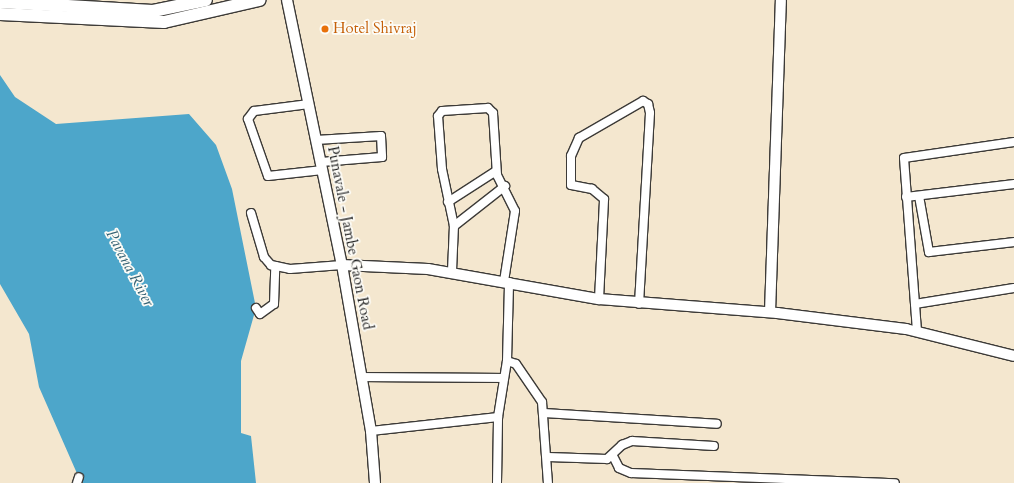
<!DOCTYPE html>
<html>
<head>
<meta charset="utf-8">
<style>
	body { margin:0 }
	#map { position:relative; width:1014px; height:483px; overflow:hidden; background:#f4e7cf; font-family:Cardo,serif }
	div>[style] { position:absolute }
	.water>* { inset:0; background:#4da6ca }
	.roads { filter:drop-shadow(1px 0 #3c3a37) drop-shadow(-1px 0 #3c3a37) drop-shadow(0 1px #3c3a37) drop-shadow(0 -1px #3c3a37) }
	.minor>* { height:8px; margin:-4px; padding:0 4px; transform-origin:4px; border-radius:4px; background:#fff }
	.tertiary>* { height:10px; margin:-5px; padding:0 5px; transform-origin:5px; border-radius:5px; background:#fff }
	.primary>* { height:12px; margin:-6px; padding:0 6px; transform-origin:6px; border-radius:6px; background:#fff }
	.dots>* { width:11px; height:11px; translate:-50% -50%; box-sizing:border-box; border:2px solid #fdfcf7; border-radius:50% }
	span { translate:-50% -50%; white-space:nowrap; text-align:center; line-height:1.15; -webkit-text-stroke:3.5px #fdfcf7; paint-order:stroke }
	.food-label { font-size:15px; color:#c56008 }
	.left { translate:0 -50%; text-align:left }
	.street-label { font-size:15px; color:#1c1c1c }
	.water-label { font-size:16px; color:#346173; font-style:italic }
</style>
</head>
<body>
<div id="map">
	<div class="water">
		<i style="clip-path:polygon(0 75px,15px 97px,56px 124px,189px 114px,216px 145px,232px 189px,256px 308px,241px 361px,241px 433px,251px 436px,256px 483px,83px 483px,79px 478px,39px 387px,29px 334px,0 284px)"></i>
	</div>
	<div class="roads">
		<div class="minor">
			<i style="left:309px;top:104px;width:55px;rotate:172.7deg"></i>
			<i style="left:254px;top:111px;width:10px;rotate:127deg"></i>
			<i style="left:248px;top:119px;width:60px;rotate:70.7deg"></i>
			<i style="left:268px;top:176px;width:55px;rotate:-6.2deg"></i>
			<i style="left:316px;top:140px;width:65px;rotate:-3.5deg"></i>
			<i style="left:381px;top:136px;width:21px;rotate:87deg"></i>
			<i style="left:382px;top:157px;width:61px;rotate:175.3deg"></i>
			<i style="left:919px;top:196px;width:57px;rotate:79.9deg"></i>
			<i style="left:929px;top:252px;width:86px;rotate:-6.7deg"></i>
			<i style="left:906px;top:197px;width:109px;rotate:-6.9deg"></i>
			<i style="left:448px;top:202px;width:57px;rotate:-32.9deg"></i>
			<i style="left:251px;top:213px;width:46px;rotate:73.5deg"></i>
			<i style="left:264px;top:257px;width:11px;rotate:49deg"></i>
			<i style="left:271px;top:265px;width:19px;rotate:12deg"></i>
			<i style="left:290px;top:269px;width:52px;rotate:-4.4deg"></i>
			<i style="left:454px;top:226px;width:58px;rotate:-101.9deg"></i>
			<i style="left:442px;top:169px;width:53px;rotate:-94.3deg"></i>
			<i style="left:438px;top:116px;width:6px;rotate:-51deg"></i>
			<i style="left:442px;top:111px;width:46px;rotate:-3.7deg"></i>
			<i style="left:488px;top:108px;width:7px;rotate:45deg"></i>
			<i style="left:493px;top:113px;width:62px;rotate:86.3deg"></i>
			<i style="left:497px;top:175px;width:40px;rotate:63.4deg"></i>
			<i style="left:515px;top:211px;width:71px;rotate:98.9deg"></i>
			<i style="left:452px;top:271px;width:45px;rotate:-87.5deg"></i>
			<i style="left:454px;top:226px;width:65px;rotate:-38.1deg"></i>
			<i style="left:599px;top:299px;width:100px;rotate:-87.1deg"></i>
			<i style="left:604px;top:199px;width:16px;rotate:-140deg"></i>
			<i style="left:592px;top:189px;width:21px;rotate:-169deg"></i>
			<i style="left:571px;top:185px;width:29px;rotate:-90deg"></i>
			<i style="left:571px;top:156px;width:20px;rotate:-66deg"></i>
			<i style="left:579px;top:138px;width:74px;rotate:-30deg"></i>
			<i style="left:643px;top:101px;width:6px;rotate:31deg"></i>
			<i style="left:648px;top:104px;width:9px;rotate:77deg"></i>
			<i style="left:650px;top:113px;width:191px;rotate:93.3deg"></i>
			<i style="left:915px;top:304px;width:100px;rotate:-9.2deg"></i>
			<i style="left:256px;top:308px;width:7px;rotate:56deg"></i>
			<i style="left:260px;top:314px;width:17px;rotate:-36deg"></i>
			<i style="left:274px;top:304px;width:38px;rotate:-88deg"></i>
			<i style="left:917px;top:331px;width:173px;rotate:-94.3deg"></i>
			<i style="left:904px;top:158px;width:111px;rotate:-8.3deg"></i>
			<i style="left:507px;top:361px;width:9px;rotate:18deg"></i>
			<i style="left:516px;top:364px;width:46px;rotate:55.6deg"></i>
			<i style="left:542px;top:402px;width:81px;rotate:85.8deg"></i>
			<i style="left:361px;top:377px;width:143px;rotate:0.4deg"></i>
			<i style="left:544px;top:413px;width:173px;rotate:3.6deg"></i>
			<i style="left:371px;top:431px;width:128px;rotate:-6.3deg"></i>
			<i style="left:613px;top:456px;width:13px;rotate:63deg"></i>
			<i style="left:619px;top:468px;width:13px;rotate:23deg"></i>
			<i style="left:631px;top:473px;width:264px;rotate:2.2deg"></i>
			<i style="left:548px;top:457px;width:59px;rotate:1.9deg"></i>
			<i style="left:607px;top:459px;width:21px;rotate:-43deg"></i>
			<i style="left:622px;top:445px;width:11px;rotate:-22deg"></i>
			<i style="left:632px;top:441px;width:82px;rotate:3.5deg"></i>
			<i style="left:77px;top:483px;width:6px;rotate:-72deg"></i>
			<i style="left:497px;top:483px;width:66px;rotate:-89.1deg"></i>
			<i style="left:498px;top:417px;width:57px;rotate:-80.9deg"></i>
			<i style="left:507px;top:361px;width:79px;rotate:-88.5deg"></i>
		</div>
		<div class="tertiary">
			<i style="left:287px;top:0;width:271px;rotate:78.3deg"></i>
			<i style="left:342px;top:265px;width:169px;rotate:80.1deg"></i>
			<i style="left:371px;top:431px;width:52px;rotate:85.6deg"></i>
			<i style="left:342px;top:265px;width:86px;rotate:2.7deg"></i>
			<i style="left:428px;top:269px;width:174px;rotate:10deg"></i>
			<i style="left:599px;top:299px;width:179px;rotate:4.5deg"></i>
			<i style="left:777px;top:313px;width:130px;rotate:7.1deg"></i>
			<i style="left:906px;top:329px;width:111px;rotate:14deg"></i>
			<i style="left:770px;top:312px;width:312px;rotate:-88deg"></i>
		</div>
		<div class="primary">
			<i style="left:0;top:2px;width:153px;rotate:3.4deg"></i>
			<i style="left:153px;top:11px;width:54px;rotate:-11.7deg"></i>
			<i style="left:0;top:14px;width:164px;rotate:2.8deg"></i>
			<i style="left:164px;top:22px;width:98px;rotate:-13deg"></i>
		</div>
	</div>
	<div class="dots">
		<i style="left:325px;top:29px;background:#e8710a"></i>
	</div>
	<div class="food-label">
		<span class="left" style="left:333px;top:29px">Hotel Shivraj</span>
	</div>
	<div class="street-label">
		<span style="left:350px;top:238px;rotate:79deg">Punavale - Jambe Gaon Road</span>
	</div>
	<div class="water-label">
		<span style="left:130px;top:268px;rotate:62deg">Pavana River</span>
	</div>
</div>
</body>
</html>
